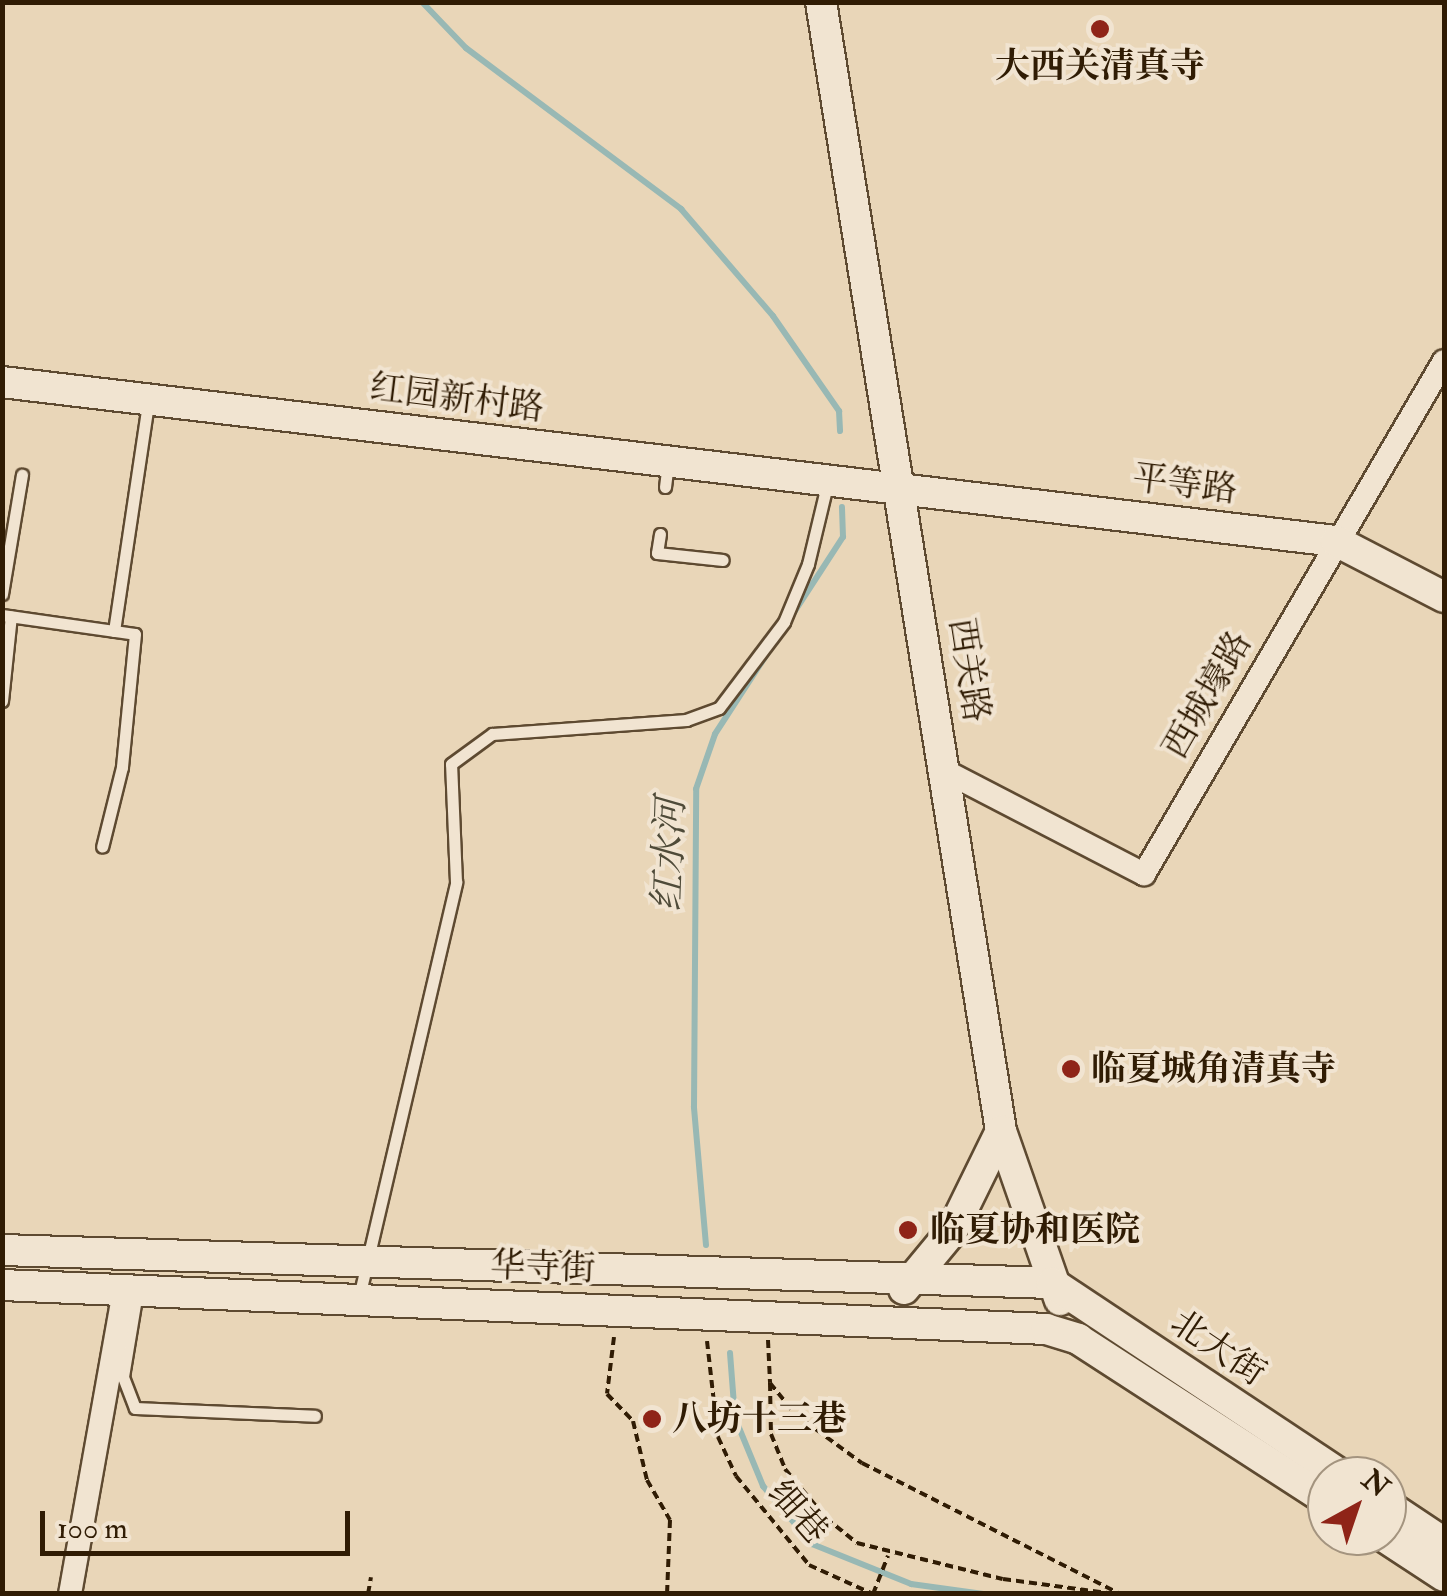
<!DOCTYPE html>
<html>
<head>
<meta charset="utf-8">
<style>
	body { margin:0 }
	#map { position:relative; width:1447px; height:1596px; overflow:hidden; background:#e9d6b8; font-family:"IM FELL Double Pica","Noto Serif SC",serif }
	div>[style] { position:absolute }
	.stream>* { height:6px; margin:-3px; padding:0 3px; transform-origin:3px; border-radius:3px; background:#98b8b4 }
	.path>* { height:4px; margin-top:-2px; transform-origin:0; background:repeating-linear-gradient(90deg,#301c04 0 8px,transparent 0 13px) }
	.roads { filter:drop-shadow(2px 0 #5e4a31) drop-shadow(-2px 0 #5e4a31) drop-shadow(0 2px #5e4a31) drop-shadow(0 -2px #5e4a31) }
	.service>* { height:11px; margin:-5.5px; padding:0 5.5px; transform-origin:5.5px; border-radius:5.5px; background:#f1e4d1 }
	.minor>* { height:22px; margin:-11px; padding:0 11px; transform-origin:11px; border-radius:11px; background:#f1e4d1 }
	.secondary>* { height:30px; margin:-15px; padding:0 15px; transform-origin:15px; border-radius:15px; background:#f1e4d1 }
	.dots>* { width:28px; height:28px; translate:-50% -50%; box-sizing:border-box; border:5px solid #f1e4d1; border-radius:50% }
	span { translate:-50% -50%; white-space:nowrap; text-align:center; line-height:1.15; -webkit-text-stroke:8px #f1e4d1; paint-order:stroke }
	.poi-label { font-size:35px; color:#301c04; font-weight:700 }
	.left { translate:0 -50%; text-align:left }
	.street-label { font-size:35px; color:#301c04 }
	.water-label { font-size:38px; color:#4f4b39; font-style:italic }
	.frame { position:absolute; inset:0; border:5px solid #301c04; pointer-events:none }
	.north { position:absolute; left:1307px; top:1456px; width:100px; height:100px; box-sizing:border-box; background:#f1e4d1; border:2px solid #a4947f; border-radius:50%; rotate:40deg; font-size:28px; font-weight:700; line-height:40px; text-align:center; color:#301c04 }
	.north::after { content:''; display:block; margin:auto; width:35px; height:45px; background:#8f2418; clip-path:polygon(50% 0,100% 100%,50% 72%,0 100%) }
	.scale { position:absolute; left:40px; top:1511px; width:310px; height:45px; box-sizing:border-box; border:5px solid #301c04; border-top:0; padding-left:12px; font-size:30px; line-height:35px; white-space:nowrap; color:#301c04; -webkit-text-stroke:8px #f1e4d1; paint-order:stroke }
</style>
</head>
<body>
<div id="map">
	<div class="stream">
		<i style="left:422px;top:2px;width:64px;rotate:46.3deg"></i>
		<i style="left:466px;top:48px;width:269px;rotate:36.8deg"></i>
		<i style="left:681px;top:209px;width:141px;rotate:49.3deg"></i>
		<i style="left:773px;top:316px;width:116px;rotate:55.2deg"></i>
		<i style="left:839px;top:411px;width:20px;rotate:87deg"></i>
		<i style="left:706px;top:1245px;width:139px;rotate:-95deg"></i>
		<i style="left:694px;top:1107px;width:318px;rotate:-89.6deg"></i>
		<i style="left:696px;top:789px;width:58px;rotate:-70.9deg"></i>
		<i style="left:715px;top:734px;width:235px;rotate:-57deg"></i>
		<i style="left:843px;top:537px;width:30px;rotate:-92deg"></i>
		<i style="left:730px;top:1353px;width:65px;rotate:85.6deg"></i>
		<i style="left:735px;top:1418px;width:74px;rotate:67.6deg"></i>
		<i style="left:763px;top:1486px;width:76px;rotate:49.8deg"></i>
		<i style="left:812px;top:1544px;width:107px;rotate:22deg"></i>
		<i style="left:911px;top:1584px;width:73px;rotate:7.9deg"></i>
	</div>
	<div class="path">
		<i style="left:614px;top:1337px;width:57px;rotate:97deg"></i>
		<i style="left:607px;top:1394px;width:37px;rotate:46deg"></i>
		<i style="left:633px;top:1421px;width:61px;rotate:76.7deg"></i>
		<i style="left:647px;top:1480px;width:46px;rotate:60.1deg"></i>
		<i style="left:670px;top:1520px;width:74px;rotate:92.3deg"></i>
		<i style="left:768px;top:1340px;width:43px;rotate:87.3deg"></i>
		<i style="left:770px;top:1383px;width:40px;rotate:51deg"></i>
		<i style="left:795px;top:1414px;width:83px;rotate:36.2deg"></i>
		<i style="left:862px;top:1463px;width:289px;rotate:26.9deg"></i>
		<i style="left:707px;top:1341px;width:97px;rotate:83.5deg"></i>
		<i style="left:718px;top:1437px;width:43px;rotate:65.2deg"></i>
		<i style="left:736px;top:1476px;width:115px;rotate:50.6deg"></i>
		<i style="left:809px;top:1565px;width:70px;rotate:24.4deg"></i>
		<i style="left:770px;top:1383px;width:51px;rotate:88.9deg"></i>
		<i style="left:771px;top:1434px;width:38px;rotate:68deg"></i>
		<i style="left:785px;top:1469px;width:64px;rotate:50.1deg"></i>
		<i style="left:826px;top:1518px;width:40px;rotate:39deg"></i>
		<i style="left:857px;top:1543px;width:150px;rotate:13.9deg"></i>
		<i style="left:1003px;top:1579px;width:113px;rotate:7.6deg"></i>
		<i style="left:368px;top:1594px;width:17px;rotate:-80deg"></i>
		<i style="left:873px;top:1594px;width:41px;rotate:-68.5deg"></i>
	</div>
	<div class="roads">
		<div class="service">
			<i style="left:665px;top:487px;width:23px;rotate:-83deg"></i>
			<i style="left:660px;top:534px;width:19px;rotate:99deg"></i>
			<i style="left:657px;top:553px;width:66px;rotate:6.1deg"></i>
			<i style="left:2px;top:594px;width:121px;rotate:-80.5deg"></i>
			<i style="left:2px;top:615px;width:134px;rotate:8.1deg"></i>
			<i style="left:135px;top:634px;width:134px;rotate:95.6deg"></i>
			<i style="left:122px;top:767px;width:82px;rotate:104deg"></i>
			<i style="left:114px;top:631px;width:231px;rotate:-81.5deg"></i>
			<i style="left:2px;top:701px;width:85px;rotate:-84deg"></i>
			<i style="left:137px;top:1292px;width:86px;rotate:99.4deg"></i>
			<i style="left:123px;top:1377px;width:33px;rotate:69deg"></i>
			<i style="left:135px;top:1408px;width:180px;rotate:2.5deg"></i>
			<i style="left:359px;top:1297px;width:426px;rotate:-76.8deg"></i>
			<i style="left:456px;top:882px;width:118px;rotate:-92.4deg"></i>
			<i style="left:451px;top:764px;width:51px;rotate:-36.2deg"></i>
			<i style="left:492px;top:734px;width:195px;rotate:-4.1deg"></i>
			<i style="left:686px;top:720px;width:35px;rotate:-20deg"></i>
			<i style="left:719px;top:708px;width:108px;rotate:-52.9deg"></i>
			<i style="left:784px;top:622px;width:63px;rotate:-67.5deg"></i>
			<i style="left:808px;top:564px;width:85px;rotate:-76.5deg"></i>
		</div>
		<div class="minor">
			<i style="left:947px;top:772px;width:222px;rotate:27.4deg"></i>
			<i style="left:1144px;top:874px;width:594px;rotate:-59.68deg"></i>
			<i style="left:70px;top:1594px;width:307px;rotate:-79.9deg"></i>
		</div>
		<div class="secondary">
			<i style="left:821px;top:2px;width:1143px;rotate:80.94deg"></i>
			<i style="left:1001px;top:1131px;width:179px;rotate:70.8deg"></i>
			<i style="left:2px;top:382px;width:1343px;rotate:6.8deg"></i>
			<i style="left:1336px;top:541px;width:122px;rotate:27.4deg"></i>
			<i style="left:2px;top:1250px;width:1051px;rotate:1.8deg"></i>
			<i style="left:1052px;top:1283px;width:349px;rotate:33.6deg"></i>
			<i style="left:2px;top:1285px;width:1045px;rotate:2.41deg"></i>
			<i style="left:1046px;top:1329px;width:34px;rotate:17deg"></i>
			<i style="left:1078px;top:1339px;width:297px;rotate:32.9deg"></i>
			<i style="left:904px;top:1289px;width:75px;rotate:-50.4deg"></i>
			<i style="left:952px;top:1231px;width:111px;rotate:-63.9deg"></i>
			<i style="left:1387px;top:1505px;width:69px;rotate:33.7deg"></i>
			<i style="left:1383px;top:1536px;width:73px;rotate:33.3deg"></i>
		</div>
	</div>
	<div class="dots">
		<i style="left:1100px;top:29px;background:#8f2418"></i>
		<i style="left:1071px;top:1069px;background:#8f2418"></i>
		<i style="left:908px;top:1230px;background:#8f2418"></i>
		<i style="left:652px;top:1419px;background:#8f2418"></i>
	</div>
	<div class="poi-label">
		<span style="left:1100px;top:66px">大西关清真寺</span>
		<span class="left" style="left:1091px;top:1069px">临夏城角清真寺</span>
		<span class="left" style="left:930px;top:1230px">临夏协和医院</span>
		<span class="left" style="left:672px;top:1419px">八坊十三巷</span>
	</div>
	<div class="street-label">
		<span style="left:457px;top:398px;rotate:7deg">红园新村路</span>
		<span style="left:1185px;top:484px;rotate:7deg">平等路</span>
		<span style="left:969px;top:670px;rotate:81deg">西关路</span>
		<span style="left:1207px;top:695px;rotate:-60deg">西城壕路</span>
		<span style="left:543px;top:1267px;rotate:2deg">华寺街</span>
		<span style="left:1218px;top:1348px;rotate:34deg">北大街</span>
		<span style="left:798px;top:1512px;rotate:49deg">细巷</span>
	</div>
	<div class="water-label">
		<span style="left:670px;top:855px;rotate:-88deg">红水河</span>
	</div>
	<div class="frame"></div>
	<div class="north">N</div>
	<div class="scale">100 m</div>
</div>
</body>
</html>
